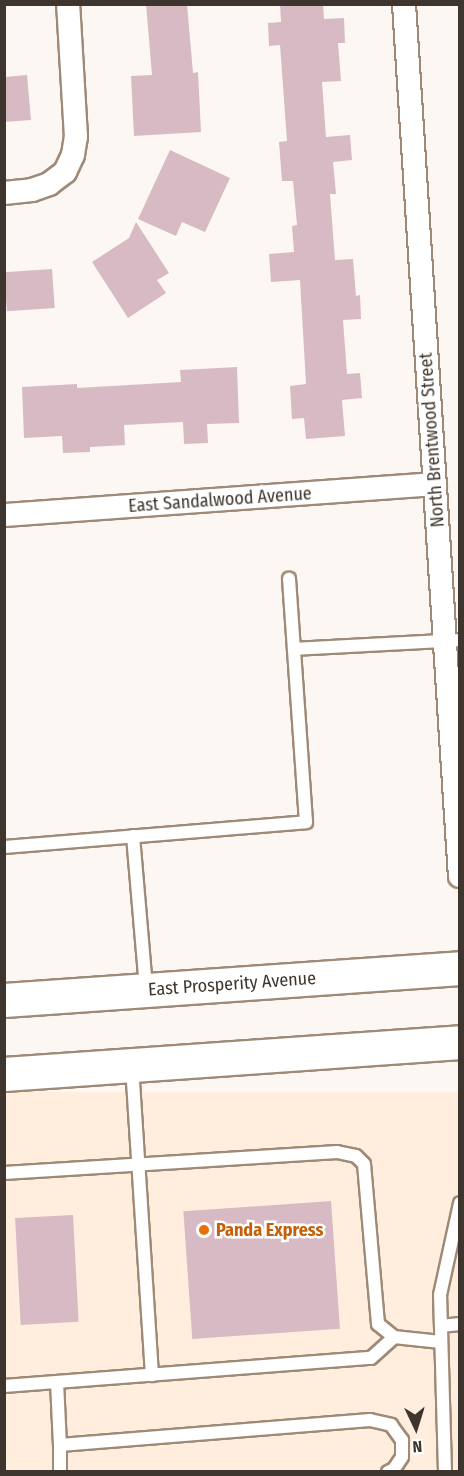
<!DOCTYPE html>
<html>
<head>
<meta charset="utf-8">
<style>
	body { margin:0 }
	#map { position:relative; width:464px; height:1476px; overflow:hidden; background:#fcf7f3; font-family:"Fira Sans Condensed",sans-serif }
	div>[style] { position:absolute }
	.built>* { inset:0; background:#ffeede; transform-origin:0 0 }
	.building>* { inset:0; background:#d8bac4; transform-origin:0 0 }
	.roads { filter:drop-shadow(2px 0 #9e8a76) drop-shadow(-2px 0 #9e8a76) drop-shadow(0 2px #9e8a76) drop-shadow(0 -2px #9e8a76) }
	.lane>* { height:12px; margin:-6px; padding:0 6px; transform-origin:6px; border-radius:6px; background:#fff }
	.street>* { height:22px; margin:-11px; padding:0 11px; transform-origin:11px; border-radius:11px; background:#fff }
	.secondary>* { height:33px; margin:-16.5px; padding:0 16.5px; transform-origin:16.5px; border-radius:16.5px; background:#fff }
	.dots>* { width:16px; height:16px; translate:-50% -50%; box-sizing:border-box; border:3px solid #fff; border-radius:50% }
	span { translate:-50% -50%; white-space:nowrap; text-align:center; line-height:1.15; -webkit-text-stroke:5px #fff; paint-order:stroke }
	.street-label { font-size:18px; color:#3e362e }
	.food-label { font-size:18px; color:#c56008; font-weight:700 }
	.left { translate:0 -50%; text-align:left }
	.frame { position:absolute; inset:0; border:6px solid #3e362e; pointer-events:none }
	.north { position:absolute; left:386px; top:1398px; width:60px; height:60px; -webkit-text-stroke:4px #fff; paint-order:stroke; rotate:176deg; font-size:16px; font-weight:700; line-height:24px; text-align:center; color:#3e362e }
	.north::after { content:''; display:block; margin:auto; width:21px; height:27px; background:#3e362e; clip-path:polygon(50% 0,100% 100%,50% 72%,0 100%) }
</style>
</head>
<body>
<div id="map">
	<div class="built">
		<i style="left:459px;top:1092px;width:379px;height:455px;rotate:90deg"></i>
	</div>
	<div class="building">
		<i style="clip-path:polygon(146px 4px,187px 4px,193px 73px,198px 72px,201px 132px,134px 136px,131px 76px,152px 75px)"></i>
		<i style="clip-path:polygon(280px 4px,323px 4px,324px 19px,344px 18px,345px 43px,338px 43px,341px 81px,322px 82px,326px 137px,350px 135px,352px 160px,333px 162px,336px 194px,330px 194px,335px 260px,353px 259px,356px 296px,360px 295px,361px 319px,343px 320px,347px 374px,360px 373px,362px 398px,342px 400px,345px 436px,306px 439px,304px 418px,292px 419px,290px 386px,306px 384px,300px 280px,271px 282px,269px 254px,294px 252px,292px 226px,297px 225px,293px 181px,282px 181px,279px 142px,287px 141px,280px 45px,269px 46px,268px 23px,281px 22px)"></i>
		<i style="clip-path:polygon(27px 75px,31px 120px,4px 122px,4px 77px)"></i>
		<i style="clip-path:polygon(170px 150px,230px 178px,205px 232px,182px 222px,176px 236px,138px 219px)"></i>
		<i style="clip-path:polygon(136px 222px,169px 273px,157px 280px,166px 293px,128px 318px,92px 262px,129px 238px)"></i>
		<i style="left:52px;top:269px;width:39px;height:48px;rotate:86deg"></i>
		<i style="clip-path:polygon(237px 367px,239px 423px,207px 424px,208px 443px,184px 444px,183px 422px,124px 425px,125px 445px,90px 447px,90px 452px,63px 453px,62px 436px,24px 438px,22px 387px,77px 384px,77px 388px,181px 382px,180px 370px)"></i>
		<i style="left:331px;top:1201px;width:128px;height:148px;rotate:86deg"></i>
		<i style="left:73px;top:1215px;width:107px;height:58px;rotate:87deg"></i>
	</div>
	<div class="roads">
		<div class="lane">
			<i style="left:294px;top:649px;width:166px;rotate:-3.1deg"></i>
			<i style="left:133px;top:836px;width:154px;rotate:85.1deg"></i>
			<i style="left:4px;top:847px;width:303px;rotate:-4.7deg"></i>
			<i style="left:306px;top:822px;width:244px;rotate:-94deg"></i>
			<i style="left:132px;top:1066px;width:310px;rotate:86.3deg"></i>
			<i style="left:4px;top:1173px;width:334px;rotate:-3.6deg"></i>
			<i style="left:337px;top:1152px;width:19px;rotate:12deg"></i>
			<i style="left:356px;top:1156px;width:11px;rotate:45deg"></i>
			<i style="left:364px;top:1164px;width:161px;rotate:85deg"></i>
			<i style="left:378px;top:1324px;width:21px;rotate:39deg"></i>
			<i style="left:394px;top:1337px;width:47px;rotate:6.1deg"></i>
			<i style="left:441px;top:1326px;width:19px;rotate:-6deg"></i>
			<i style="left:57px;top:1382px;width:63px;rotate:87.3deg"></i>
			<i style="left:60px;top:1445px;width:311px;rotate:-4.6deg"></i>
			<i style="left:370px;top:1420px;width:22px;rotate:13deg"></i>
			<i style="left:391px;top:1425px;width:19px;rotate:54deg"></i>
			<i style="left:402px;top:1440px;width:17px;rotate:90deg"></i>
			<i style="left:402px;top:1457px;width:14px;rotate:124deg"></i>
			<i style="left:394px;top:1469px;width:7px;rotate:153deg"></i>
			<i style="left:4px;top:1386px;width:368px;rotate:-4.4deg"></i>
			<i style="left:371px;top:1358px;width:31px;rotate:-42deg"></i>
			<i style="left:60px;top:1472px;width:27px;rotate:-90deg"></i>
			<i style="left:445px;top:1472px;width:177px;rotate:-91.6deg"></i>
			<i style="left:440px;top:1295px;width:94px;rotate:-77.7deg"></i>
		</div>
		<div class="street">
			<i style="left:404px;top:4px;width:874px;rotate:86.33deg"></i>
			<i style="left:4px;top:193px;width:28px;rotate:-6deg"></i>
			<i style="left:32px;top:190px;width:18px;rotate:-19deg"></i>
			<i style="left:49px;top:184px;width:20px;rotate:-37deg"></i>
			<i style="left:65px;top:172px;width:19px;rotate:-65deg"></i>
			<i style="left:73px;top:155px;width:18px;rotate:-81deg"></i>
			<i style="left:76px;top:137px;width:133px;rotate:-93.4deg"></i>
			<i style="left:4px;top:515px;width:432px;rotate:-4.1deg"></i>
		</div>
		<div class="secondary">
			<i style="left:4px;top:1000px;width:457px;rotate:-4deg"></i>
			<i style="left:4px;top:1074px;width:457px;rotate:-4deg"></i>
		</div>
	</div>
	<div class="dots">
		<i style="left:204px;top:1230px;background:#e8710a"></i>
	</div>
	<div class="street-label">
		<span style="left:432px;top:440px;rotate:-94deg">North Brentwood Street</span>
		<span style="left:220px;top:500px;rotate:-4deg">East Sandalwood Avenue</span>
		<span style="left:232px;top:984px;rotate:-4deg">East Prosperity Avenue</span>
	</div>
	<div class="food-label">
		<span class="left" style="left:216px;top:1230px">Panda Express</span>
	</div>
	<div class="frame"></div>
	<div class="north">N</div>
</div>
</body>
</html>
